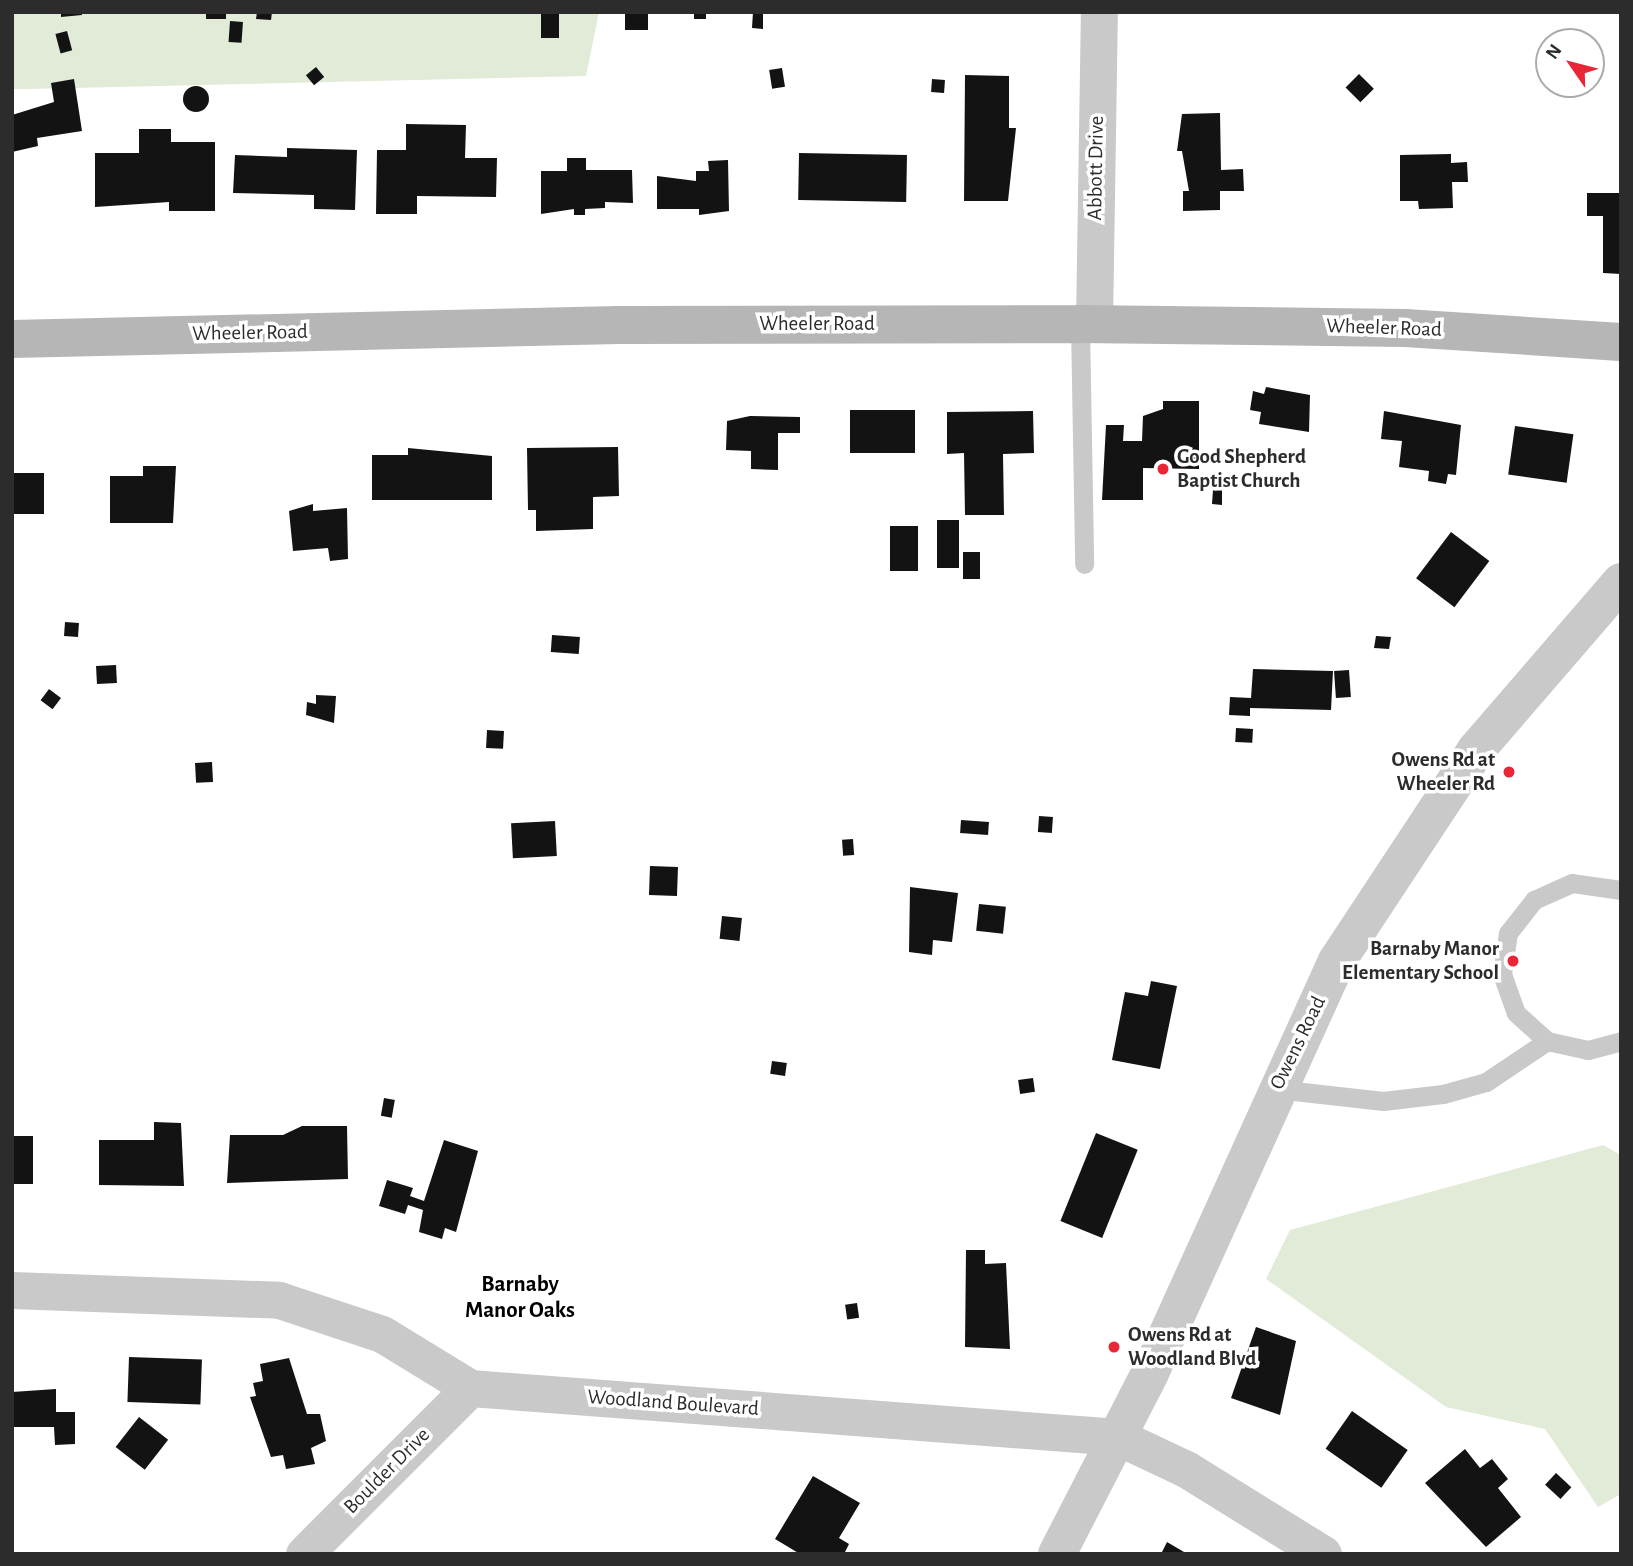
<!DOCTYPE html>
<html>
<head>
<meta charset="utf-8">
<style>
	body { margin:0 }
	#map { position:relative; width:1633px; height:1566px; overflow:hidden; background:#fff; font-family:"Alegreya Sans",sans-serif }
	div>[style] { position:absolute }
	.green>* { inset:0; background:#e2ead8 }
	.building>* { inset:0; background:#131313; transform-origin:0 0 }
	.round { border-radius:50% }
	.service>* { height:19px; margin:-9.5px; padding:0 9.5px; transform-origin:9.5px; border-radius:9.5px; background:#c9c9c9 }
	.minor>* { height:37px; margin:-18.5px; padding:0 18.5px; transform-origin:18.5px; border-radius:18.5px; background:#c9c9c9 }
	.tertiary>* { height:38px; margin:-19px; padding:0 19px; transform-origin:19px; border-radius:19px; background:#c9c9c9 }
	.secondary>* { height:38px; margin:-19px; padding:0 19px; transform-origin:19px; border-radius:19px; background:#b6b6b6 }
	.dots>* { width:19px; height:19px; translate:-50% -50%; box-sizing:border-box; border:4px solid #fff; border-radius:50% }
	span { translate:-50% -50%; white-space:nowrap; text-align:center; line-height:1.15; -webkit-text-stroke:7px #fff; paint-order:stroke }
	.street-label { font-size:21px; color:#2c2c2c }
	.poi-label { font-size:21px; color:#2c2c2c; font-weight:700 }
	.left { translate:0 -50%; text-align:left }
	.right { translate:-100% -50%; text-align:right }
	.neighbourhood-label { font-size:23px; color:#000; font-weight:700 }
	.frame { position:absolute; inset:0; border:14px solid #2c2c2c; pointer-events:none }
	.north { position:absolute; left:1535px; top:28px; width:70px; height:70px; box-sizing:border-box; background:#fff; border:2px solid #ababab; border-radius:50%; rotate:305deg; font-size:19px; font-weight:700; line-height:28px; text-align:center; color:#2c2c2c }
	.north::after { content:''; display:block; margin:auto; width:24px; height:32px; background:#ea2636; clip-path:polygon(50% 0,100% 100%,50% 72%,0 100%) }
</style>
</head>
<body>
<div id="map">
	<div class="green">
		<i style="clip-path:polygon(12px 12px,599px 12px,586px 76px,27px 89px,12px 89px)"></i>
		<i style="clip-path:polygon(1603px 1145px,1621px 1155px,1621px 1494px,1598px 1507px,1545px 1429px,1446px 1407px,1266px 1279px,1290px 1230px)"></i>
	</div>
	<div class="building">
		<i style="clip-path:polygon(61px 12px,82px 12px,82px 15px,61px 17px)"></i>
		<i style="left:206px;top:12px;width:20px;height:7px"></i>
		<i style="clip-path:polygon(257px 12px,272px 12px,271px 20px,256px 19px)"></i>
		<i style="left:625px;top:12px;width:23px;height:18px"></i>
		<i style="left:694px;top:12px;width:12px;height:7px"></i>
		<i style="clip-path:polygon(753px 12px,763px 12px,763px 29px,752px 28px)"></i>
		<i style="left:541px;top:13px;width:18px;height:25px"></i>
		<i style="left:230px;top:21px;width:13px;height:21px;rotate:4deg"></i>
		<i style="left:67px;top:31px;width:20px;height:12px;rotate:75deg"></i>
		<i style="left:316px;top:67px;width:13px;height:13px;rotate:51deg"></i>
		<i style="left:782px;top:68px;width:19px;height:13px;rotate:81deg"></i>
		<i style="left:1359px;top:74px;width:21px;height:19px;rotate:45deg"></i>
		<i style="clip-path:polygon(965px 75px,1009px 76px,1009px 128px,1016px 128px,1008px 201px,964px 201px)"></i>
		<i style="clip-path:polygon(74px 79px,82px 131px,37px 138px,38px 146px,12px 152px,12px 115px,54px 102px,51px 83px)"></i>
		<i style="left:932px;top:79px;width:13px;height:13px;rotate:4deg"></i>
		<i class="round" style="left:183px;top:86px;width:26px;height:26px"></i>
		<i style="clip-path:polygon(1220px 113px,1221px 170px,1243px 169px,1244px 191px,1220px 191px,1220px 210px,1183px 211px,1183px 191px,1189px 191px,1182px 151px,1177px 151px,1182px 114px)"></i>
		<i style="clip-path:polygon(406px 124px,466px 125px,465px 158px,497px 158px,496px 197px,417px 196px,417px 214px,376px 214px,377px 150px,406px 150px)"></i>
		<i style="clip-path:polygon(139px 129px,171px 129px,171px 142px,215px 142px,215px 211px,169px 211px,169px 202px,95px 207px,95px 153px,139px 153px)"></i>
		<i style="clip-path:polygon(287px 148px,357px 150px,355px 210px,314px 209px,314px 195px,233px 193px,235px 155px,287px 157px)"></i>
		<i style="left:799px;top:153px;width:108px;height:47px;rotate:1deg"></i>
		<i style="clip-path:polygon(1451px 154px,1451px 163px,1467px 162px,1468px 182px,1452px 182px,1453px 208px,1419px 209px,1418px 201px,1400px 201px,1400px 155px)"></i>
		<i style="clip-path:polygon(567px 158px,586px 158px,586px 170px,632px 170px,633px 203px,605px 202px,605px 208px,585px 209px,585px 215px,574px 215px,574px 209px,541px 214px,541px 171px,567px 171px)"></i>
		<i style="clip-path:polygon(728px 160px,729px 211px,699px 215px,699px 209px,657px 209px,657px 176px,696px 181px,696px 171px,709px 171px,708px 161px)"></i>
		<i style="clip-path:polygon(1587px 193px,1620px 193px,1621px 274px,1603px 273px,1603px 216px,1587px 216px)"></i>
		<i style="clip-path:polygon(1266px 387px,1310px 395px,1309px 432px,1259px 424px,1261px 412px,1250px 410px,1253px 391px,1264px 394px)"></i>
		<i style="clip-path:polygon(1163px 401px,1199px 401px,1199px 469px,1143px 468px,1143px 500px,1102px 500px,1106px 425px,1124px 425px,1123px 441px,1142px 441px,1143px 416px,1163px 409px)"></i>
		<i style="left:915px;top:410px;width:43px;height:65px;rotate:90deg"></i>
		<i style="clip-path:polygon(1033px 411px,1034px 453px,1003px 454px,1004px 515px,965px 515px,964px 453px,947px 454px,947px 412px)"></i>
		<i style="clip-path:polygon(1384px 411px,1461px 425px,1456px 475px,1448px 474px,1446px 484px,1428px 481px,1429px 471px,1399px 467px,1402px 441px,1381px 439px)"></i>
		<i style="clip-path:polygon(750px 416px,800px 417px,800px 433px,778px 433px,778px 470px,751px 469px,751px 451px,726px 450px,727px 421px)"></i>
		<i style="left:1515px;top:426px;width:59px;height:49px;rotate:8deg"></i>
		<i style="clip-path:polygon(618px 447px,619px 496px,593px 497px,593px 529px,536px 531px,536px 510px,528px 510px,527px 448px)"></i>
		<i style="clip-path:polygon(408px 448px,492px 456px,492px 500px,372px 500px,372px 455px,408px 455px)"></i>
		<i style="clip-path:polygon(143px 466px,176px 466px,173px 523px,110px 523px,110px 476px,143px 476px)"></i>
		<i style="left:12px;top:473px;width:32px;height:41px"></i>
		<i style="clip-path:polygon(1213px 490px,1222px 490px,1222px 505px,1212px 504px)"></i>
		<i style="clip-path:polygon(313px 504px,313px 511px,347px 508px,348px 559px,330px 561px,328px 548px,293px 551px,289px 511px)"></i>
		<i style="left:937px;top:520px;width:22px;height:48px"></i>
		<i style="left:890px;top:526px;width:28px;height:45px"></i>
		<i style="left:1451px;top:532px;width:48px;height:58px;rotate:37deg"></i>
		<i style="left:963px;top:552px;width:17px;height:27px"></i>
		<i style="left:65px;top:622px;width:14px;height:14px;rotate:4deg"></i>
		<i style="left:552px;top:635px;width:28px;height:17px;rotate:4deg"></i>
		<i style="clip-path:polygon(1376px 636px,1391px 637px,1389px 649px,1374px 648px)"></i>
		<i style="left:116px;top:665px;width:18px;height:20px;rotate:87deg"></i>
		<i style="clip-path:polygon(1253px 669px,1333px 671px,1331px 710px,1250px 708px,1250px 716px,1229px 715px,1230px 697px,1251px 698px)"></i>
		<i style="left:1349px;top:670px;width:27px;height:15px;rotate:86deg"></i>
		<i style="left:49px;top:689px;width:15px;height:14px;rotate:37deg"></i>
		<i style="clip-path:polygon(316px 695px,336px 696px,334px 723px,306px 715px,307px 702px,316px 704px)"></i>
		<i style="left:1236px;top:728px;width:17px;height:14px;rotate:3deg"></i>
		<i style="left:487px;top:730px;width:17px;height:18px;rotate:3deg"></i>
		<i style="left:212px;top:762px;width:20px;height:17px;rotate:87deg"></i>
		<i style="left:1039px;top:816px;width:14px;height:16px;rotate:4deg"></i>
		<i style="left:961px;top:820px;width:28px;height:13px;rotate:4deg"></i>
		<i style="left:555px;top:821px;width:35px;height:44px;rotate:87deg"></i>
		<i style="left:853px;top:839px;width:16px;height:11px;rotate:86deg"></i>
		<i style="left:650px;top:866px;width:28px;height:29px;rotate:2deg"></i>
		<i style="clip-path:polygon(910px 887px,958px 893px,952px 942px,933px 940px,932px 955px,909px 952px)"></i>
		<i style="left:979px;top:904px;width:27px;height:27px;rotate:6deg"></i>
		<i style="left:722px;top:916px;width:20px;height:23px;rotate:6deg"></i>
		<i style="clip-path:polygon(1151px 981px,1177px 986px,1160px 1069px,1112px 1060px,1125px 992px,1148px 996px)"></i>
		<i style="left:772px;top:1061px;width:15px;height:13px;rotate:8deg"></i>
		<i style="left:1033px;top:1078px;width:14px;height:15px;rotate:82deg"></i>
		<i style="left:384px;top:1098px;width:11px;height:18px;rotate:10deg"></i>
		<i style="clip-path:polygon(154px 1122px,181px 1123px,184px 1186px,99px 1185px,99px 1140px,154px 1140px)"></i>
		<i style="clip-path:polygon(302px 1126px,347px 1126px,348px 1179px,227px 1183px,230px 1135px,283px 1135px)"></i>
		<i style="left:1096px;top:1133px;width:45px;height:95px;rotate:22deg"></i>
		<i style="left:12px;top:1136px;width:21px;height:48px"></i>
		<i style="clip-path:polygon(444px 1140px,478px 1151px,456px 1232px,445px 1228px,442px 1239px,419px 1232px,423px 1210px,408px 1205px,405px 1214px,379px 1206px,387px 1180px,413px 1188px,410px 1196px,424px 1201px)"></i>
		<i style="clip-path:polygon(966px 1250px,985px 1250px,985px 1264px,1006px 1263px,1010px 1349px,965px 1347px)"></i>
		<i style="left:857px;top:1303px;width:15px;height:12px;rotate:82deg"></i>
		<i style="clip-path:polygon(1256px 1327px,1296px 1341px,1280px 1415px,1231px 1398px)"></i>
		<i style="left:129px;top:1357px;width:73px;height:45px;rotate:2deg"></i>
		<i style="clip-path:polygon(289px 1358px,307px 1414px,320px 1414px,326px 1441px,311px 1448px,315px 1464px,286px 1469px,283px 1455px,271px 1457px,250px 1397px,256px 1396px,253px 1383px,263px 1381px,260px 1364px)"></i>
		<i style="clip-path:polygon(56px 1389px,56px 1412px,75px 1412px,75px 1444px,55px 1445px,54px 1427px,12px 1427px,12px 1392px)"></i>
		<i style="left:1352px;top:1411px;width:68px;height:46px;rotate:35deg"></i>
		<i style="left:139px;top:1417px;width:37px;height:38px;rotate:38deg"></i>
		<i style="clip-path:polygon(1465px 1449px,1480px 1468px,1492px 1459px,1508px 1479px,1498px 1488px,1521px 1517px,1486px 1547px,1425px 1483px)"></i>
		<i style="left:1556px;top:1473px;width:21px;height:16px;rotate:43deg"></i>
		<i style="clip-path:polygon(813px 1476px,860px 1503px,839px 1538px,849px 1544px,844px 1554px,800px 1554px,775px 1539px)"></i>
		<i style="clip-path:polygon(1167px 1542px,1184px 1552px,1195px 1554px,1161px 1554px)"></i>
	</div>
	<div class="service">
		<i style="left:1080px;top:324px;width:240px;rotate:89deg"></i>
		<i style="left:1621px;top:890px;width:49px;rotate:-171.9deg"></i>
		<i style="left:1572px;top:883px;width:42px;rotate:155.9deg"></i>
		<i style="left:1534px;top:900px;width:42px;rotate:128.2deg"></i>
		<i style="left:1508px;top:933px;width:41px;rotate:98.3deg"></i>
		<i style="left:1502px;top:974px;width:41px;rotate:70.3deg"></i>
		<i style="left:1516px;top:1013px;width:42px;rotate:42.1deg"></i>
		<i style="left:1547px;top:1041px;width:42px;rotate:12.4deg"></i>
		<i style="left:1588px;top:1050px;width:34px;rotate:-15deg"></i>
		<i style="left:1276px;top:1089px;width:108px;rotate:6.4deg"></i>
		<i style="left:1383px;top:1101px;width:60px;rotate:-6.7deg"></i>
		<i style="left:1443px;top:1094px;width:45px;rotate:-15.6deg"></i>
		<i style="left:1486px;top:1082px;width:73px;rotate:-33.9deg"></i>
	</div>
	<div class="minor">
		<i style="left:1094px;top:324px;width:312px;rotate:-89.1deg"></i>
		<i style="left:12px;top:1290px;width:267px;rotate:2.1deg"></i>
		<i style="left:279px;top:1300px;width:108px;rotate:18.3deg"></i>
		<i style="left:382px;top:1334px;width:103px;rotate:31.5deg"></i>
		<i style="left:470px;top:1388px;width:650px;rotate:4.32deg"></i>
		<i style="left:1118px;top:1437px;width:75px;rotate:25.2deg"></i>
		<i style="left:1186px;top:1469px;width:161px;rotate:31.8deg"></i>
		<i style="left:304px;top:1554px;width:235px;rotate:-45deg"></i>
	</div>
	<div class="tertiary">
		<i style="left:1057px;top:1554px;width:203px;rotate:-62.8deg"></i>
		<i style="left:1150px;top:1373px;width:452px;rotate:-65.6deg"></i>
		<i style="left:1337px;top:961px;width:253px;rotate:-56.6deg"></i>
		<i style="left:1476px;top:750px;width:222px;rotate:-49.2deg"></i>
	</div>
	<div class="secondary">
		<i style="left:12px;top:339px;width:607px;rotate:-1.32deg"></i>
		<i style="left:619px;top:325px;width:461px;rotate:-0.1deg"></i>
		<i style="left:1080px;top:324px;width:325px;rotate:0.7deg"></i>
		<i style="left:1405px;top:328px;width:216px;rotate:3.7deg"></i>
	</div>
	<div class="dots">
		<i style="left:1163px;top:469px;background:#ea2636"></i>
		<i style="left:1509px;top:772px;background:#ea2636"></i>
		<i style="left:1513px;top:961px;background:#ea2636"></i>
		<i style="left:1114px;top:1347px;background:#ea2636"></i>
	</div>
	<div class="street-label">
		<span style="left:1096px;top:168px;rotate:-89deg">Abbott Drive</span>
		<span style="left:817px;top:324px">Wheeler Road</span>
		<span style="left:1384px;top:328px;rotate:2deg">Wheeler Road</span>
		<span style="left:250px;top:333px;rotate:-1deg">Wheeler Road</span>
		<span style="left:1298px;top:1043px;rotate:-64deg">Owens Road</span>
		<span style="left:673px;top:1403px;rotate:4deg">Woodland Boulevard</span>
		<span style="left:387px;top:1471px;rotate:-45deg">Boulder Drive</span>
	</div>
	<div class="poi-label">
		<span class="left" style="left:1177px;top:469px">Good Shepherd<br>Baptist Church</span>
		<span class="right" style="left:1495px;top:772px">Owens Rd at<br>Wheeler Rd</span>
		<span class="right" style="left:1499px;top:961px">Barnaby Manor<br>Elementary School</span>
		<span class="left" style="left:1128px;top:1347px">Owens Rd at<br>Woodland Blvd</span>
	</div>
	<div class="neighbourhood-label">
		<span style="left:520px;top:1298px">Barnaby<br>Manor Oaks</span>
	</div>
	<div class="frame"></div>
	<div class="north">N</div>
</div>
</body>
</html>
